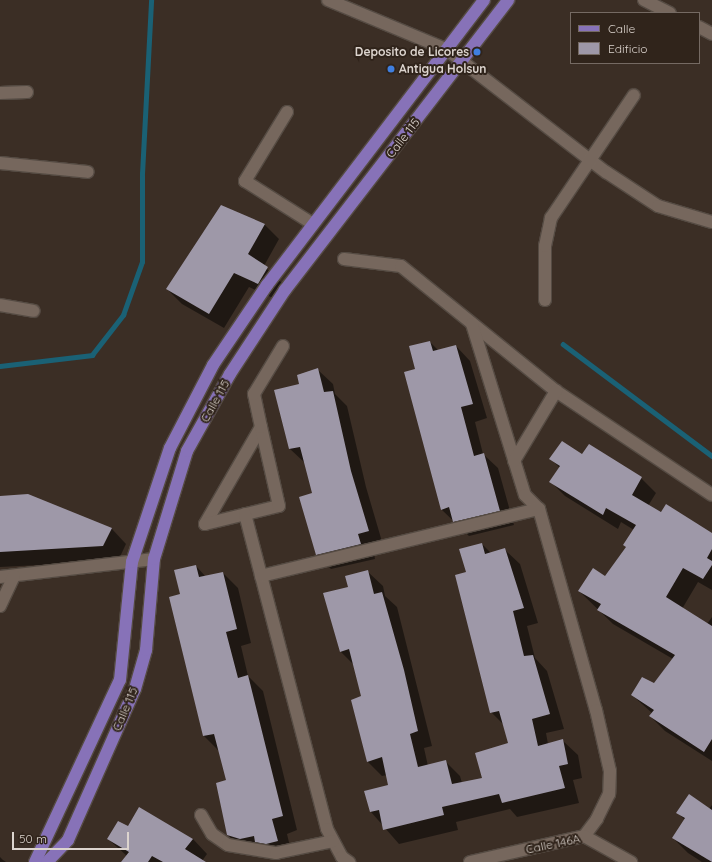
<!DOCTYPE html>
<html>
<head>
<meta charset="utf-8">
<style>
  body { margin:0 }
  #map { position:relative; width:712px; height:862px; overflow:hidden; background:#3b2e25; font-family:Quicksand,sans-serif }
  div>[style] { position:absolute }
  .shadow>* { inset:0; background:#0007 }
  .stream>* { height:4.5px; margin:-2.25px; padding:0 2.25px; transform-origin:2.25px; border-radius:2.25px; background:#1a6175 }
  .building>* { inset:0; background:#9e98a8 }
  .roads { filter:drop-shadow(1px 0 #554b43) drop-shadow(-1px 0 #554b43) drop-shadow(0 1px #554b43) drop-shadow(0 -1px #554b43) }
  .minor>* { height:12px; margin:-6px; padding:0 6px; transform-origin:6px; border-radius:6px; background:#76675d }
  .major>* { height:12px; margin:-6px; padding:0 6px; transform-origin:6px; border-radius:6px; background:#8772b8 }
  .dots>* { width:11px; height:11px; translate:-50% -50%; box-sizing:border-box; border:2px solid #30241b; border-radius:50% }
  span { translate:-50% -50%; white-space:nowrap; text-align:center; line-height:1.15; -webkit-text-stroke:4px #30241b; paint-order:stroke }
  .poi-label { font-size:12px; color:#dcd4ce; font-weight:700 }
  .right { translate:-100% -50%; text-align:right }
  .left { translate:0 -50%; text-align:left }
  .street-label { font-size:12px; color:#dcd4ce }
  .legend { position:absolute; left:570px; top:12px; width:130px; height:52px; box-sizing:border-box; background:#30241b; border:1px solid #756a63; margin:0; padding:5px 7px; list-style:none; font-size:12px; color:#dcd4ce }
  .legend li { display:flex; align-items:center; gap:8px; height:20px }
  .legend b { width:20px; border:1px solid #756a63 }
  .scale { position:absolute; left:12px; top:832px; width:117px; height:18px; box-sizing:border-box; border:2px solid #dcd4ce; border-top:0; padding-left:5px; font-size:12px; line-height:14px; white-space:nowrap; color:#dcd4ce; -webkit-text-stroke:3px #30241b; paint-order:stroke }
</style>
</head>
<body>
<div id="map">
  <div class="shadow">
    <div style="clip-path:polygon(264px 224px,279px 239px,264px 266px,282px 283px,273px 298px,249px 287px,224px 328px,182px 304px,167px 289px)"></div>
    <div style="clip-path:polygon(430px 342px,439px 351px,456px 346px,470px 361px,487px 418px,475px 422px,483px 454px,498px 468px,514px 525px,469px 536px,442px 510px,416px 370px)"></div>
    <div style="clip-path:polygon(318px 370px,333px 384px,335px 394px,347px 406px,366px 487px,383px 545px,373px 548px,375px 559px,331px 569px,317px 555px,313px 494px,305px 463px,290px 449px,300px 384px)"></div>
    <div style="clip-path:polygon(582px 455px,641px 478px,656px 493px,648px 506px,712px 535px,712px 590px,698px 582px,682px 609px,707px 624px,712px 617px,712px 761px,665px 731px,650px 716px,652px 713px,632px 695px,654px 684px,673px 659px,613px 624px,579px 591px,606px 577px,627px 547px,634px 530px,621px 522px,618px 529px,565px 496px,551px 482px,560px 468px,551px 459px)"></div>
    <div style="clip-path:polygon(28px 495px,112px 529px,126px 544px,118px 561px,0 567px,0 497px)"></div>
    <div style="clip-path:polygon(482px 544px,491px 553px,505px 550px,520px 564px,538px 623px,527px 626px,535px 658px,547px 671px,564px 729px,546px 733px,548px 744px,563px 741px,578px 755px,582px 778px,573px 780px,579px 803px,517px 817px,510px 809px,456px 822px,458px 830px,399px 844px,371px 812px,365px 791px,389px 786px,387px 775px,382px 776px,367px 761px,362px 697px,354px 665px,340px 651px,349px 588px,368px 572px,383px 586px,385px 596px,397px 607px,432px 746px,424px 748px,428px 766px,445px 761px,460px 776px,462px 783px,483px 779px,509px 744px,504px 725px,491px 712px,467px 572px)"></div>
    <div style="clip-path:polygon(196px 566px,206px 577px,223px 573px,238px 588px,251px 643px,241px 646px,248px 676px,263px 691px,297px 830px,287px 834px,292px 855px,282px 858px,243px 850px,228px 835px,227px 781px,219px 751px,204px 736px,181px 595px)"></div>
    <div style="clip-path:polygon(712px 805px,712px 862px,702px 862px,688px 853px,673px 838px,685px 820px,678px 813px,709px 809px)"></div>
    <div style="clip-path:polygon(129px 828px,193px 839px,207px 854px,202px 861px,204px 862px,123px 862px,127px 856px,108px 839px)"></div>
    <div style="clip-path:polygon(0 857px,3px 860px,6px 862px,0 862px)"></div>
  </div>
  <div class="stream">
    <div style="left:563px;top:344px;width:186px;rotate:36.9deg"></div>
    <div style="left:0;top:366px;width:93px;rotate:-6.8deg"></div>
    <div style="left:92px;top:355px;width:51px;rotate:-52.2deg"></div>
    <div style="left:123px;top:315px;width:56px;rotate:-70.3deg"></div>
    <div style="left:142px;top:262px;width:88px;rotate:-90deg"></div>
    <div style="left:142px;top:174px;width:174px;rotate:-87deg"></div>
  </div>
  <div class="building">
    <div style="clip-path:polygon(221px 205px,265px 224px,248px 254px,268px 267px,258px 284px,234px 273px,209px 314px,166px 289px)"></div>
    <div style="clip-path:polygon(430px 341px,433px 351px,456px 345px,473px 404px,461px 407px,474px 456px,484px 453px,500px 511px,453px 522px,449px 507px,441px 510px,404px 372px,415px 369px,409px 346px)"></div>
    <div style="clip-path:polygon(318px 368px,324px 392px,333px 391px,351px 471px,369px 531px,358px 534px,361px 544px,316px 555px,299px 497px,312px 493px,300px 447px,289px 449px,274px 390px,299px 384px,297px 375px)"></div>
    <div style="clip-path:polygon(562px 441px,582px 454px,589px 444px,642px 477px,632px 495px,661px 512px,666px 504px,712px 533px,712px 549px,707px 558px,712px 561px,712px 565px,703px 579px,683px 568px,666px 597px,712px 626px,712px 739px,704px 752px,649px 716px,654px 710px,631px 695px,642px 677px,654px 683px,675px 655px,597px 610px,601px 604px,578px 591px,593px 568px,605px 576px,626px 547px,623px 545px,636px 525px,606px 508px,603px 515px,549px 482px,560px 466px,549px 459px)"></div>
    <div style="clip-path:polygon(28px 494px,112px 528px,103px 546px,0 552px,0 496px)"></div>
    <div style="clip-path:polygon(482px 543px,485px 554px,505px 548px,524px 608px,513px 611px,524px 656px,533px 655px,550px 714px,532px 719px,538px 746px,563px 739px,568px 764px,559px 766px,565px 788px,502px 803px,499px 794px,442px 807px,444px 815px,383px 830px,379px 810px,370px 812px,364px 791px,388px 785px,382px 757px,367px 762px,351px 700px,361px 696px,349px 649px,340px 652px,323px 593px,348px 587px,345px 576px,368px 570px,374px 594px,382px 592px,404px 670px,418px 731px,410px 734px,418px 767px,446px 760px,452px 784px,482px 778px,475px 753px,508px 743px,499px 711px,490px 713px,455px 575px,466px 572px,459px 549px)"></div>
    <div style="clip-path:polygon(196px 565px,199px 577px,223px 572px,237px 629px,226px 632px,238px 678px,248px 675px,283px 816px,272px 819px,278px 841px,266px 844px,255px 842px,254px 836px,240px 839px,227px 835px,216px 783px,226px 780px,214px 734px,203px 736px,169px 597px,180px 594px,174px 570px)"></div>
    <div style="clip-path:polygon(689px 794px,712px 810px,712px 862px,672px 838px,685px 818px,676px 813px)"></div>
    <div style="clip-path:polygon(139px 807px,193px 839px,185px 849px,206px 862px,163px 862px,152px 856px,148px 862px,121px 862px,129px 852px,107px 839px,118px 821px,128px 826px)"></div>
  </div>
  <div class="roads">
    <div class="minor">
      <div style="left:328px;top:0;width:128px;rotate:22.6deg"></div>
      <div style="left:446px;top:49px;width:202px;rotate:37.6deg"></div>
      <div style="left:606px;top:172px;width:62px;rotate:33.2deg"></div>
      <div style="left:658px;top:206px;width:56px;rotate:16.5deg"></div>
      <div style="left:644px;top:0;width:29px;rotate:27deg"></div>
      <div style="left:699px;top:27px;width:15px;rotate:28deg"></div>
      <div style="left:0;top:93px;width:27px;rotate:-2deg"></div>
      <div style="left:287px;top:112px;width:81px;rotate:121.3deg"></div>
      <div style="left:245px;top:181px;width:80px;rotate:32.3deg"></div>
      <div style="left:0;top:163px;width:88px;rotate:5.8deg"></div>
      <div style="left:344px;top:259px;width:57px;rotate:7deg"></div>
      <div style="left:401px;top:266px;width:199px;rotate:38.9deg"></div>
      <div style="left:556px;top:391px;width:187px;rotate:33.7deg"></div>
      <div style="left:545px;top:300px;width:54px;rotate:-90deg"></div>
      <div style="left:545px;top:246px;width:29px;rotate:-78deg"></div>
      <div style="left:551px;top:218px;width:148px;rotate:-56deg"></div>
      <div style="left:0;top:305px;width:34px;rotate:10deg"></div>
      <div style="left:472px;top:324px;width:179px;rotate:72.8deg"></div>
      <div style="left:525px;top:495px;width:20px;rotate:45deg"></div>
      <div style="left:539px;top:509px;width:209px;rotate:74.2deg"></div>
      <div style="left:596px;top:710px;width:63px;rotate:77.1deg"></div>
      <div style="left:610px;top:771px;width:23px;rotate:92deg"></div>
      <div style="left:609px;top:794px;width:28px;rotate:116deg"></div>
      <div style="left:597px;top:819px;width:21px;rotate:127deg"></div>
      <div style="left:261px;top:427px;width:112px;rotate:120deg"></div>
      <div style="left:205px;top:524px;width:76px;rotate:-13.7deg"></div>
      <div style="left:279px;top:506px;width:81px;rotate:-102.8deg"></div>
      <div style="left:261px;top:427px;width:34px;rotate:-102deg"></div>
      <div style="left:254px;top:394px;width:56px;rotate:-58.9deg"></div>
      <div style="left:514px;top:461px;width:82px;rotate:-59deg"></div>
      <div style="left:245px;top:514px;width:325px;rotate:75.4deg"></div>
      <div style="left:327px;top:829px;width:32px;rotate:62deg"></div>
      <div style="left:342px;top:857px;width:9px;rotate:36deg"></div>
      <div style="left:261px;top:576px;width:286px;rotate:-13.6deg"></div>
      <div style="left:0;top:577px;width:155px;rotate:-6.7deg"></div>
      <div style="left:0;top:606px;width:33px;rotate:-65deg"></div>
      <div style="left:201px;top:815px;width:22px;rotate:60deg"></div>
      <div style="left:212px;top:834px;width:19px;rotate:35deg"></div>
      <div style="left:228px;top:845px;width:49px;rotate:9.5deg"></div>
      <div style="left:276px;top:853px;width:58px;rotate:-11.9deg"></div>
      <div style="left:470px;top:862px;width:117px;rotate:-12.8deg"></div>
      <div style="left:584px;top:836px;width:54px;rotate:29deg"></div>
    </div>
    <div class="major">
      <div style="left:35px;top:862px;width:201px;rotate:-65deg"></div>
      <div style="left:120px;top:680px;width:119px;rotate:-84.2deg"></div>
      <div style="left:132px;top:562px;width:120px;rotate:-71.6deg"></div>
      <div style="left:170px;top:448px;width:93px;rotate:-62.6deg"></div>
      <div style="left:213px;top:365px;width:97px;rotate:-56deg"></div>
      <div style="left:267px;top:285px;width:358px;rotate:-52.7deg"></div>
      <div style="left:47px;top:862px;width:30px;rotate:-46deg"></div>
      <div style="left:68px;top:840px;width:165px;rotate:-66.1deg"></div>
      <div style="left:135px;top:689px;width:41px;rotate:-74.2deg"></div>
      <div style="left:146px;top:650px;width:91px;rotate:-85deg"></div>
      <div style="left:154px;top:559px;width:113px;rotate:-73deg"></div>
      <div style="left:187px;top:451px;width:88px;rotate:-60.8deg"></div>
      <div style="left:230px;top:374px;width:100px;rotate:-56.8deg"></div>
      <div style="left:285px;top:290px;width:366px;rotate:-52.4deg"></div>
    </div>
  </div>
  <div class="dots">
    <div style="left:477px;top:52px;background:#3f7fe0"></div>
    <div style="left:391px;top:69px;background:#3f7fe0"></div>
  </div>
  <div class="poi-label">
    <span class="right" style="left:469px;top:52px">Deposito de Licores</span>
    <span class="left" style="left:399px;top:69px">Antigua Holsun</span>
  </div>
  <div class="street-label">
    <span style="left:403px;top:138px;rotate:-52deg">Calle 115</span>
    <span style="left:215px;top:401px;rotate:-61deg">Calle 115</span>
    <span style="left:125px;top:709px;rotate:-67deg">Calle 115</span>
    <span style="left:553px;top:844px;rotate:-12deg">Calle 146A</span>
  </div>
  <ul class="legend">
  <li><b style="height:5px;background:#8772b8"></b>Calle</li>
  <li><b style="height:11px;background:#9e98a8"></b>Edificio</li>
  </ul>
  <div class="scale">50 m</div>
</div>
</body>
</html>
